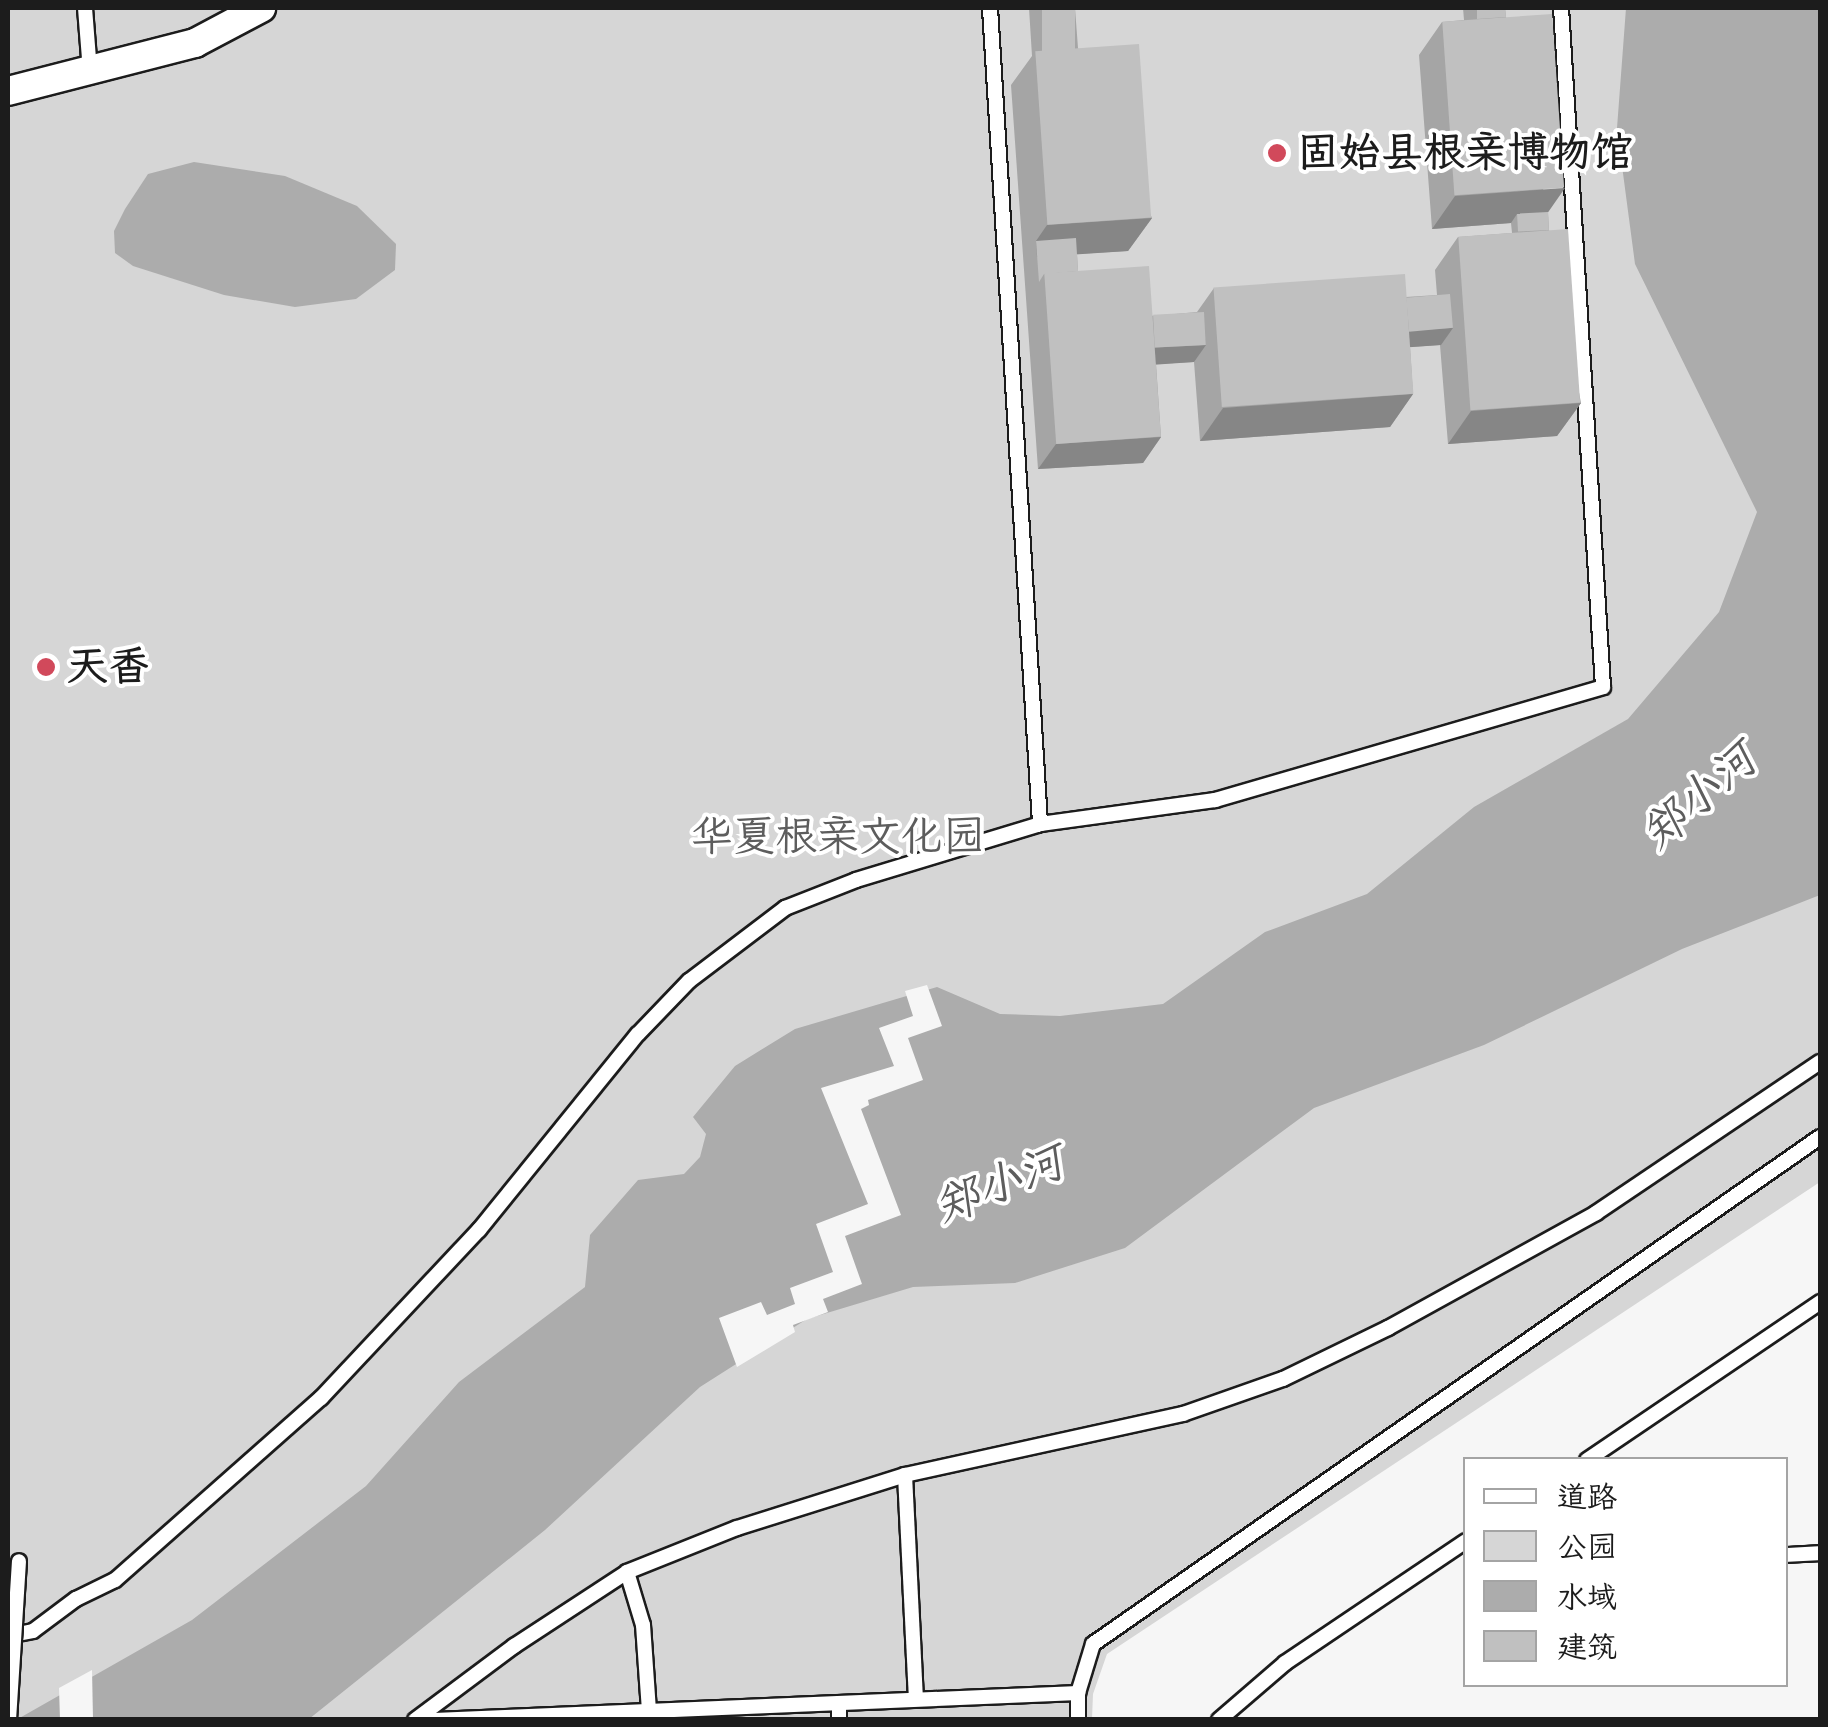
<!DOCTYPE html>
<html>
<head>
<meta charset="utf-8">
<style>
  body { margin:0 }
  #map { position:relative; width:1828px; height:1727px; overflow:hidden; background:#f6f6f6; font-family:Caveat,"LXGW WenKai TC",sans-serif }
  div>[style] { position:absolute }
  .green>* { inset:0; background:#d6d6d6 }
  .water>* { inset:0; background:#acacac }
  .pier>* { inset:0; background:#f6f6f6 }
  .roads { filter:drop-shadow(2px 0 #1c1c1c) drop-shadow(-2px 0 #1c1c1c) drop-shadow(0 2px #1c1c1c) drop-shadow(0 -2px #1c1c1c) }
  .service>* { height:14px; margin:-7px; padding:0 7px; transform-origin:7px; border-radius:7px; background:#fff }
  .minor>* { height:28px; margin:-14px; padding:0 14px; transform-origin:14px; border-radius:14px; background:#fff }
  .bridges { filter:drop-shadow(2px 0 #1c1c1c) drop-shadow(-2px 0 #1c1c1c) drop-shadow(0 2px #1c1c1c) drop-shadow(0 -2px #1c1c1c) }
  .service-bridge>* { height:14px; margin:-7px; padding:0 7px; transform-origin:7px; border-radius:7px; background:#fff }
  .wall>* { inset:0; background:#a5a5a5 }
  .shaded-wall>* { inset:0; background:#868686 }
  .building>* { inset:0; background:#c0c0c0; transform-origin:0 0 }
  .dots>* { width:28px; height:28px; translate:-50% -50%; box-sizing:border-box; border:5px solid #fff; border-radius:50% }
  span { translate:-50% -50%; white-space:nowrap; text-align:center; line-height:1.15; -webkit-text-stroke:8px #fff; paint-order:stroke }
  .poi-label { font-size:42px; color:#1c1c1c; font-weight:700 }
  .left { translate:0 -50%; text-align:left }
  .park-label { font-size:42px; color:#5d5d5d }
  .water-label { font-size:45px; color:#5d5d5d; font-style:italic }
  .frame { position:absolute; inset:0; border:10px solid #1c1c1c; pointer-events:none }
  .legend { position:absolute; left:1463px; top:1457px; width:325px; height:230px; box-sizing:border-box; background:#fff; border:2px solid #a4a4a4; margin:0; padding:12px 18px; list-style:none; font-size:30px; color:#1c1c1c }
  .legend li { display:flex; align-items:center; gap:20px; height:50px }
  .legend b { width:50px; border:2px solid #a4a4a4 }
</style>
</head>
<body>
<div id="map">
  <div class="green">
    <div style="clip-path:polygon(8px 8px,1820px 8px,1820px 1182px,1107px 1654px,1093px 1694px,1092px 1719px,8px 1720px)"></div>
  </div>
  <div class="water">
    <div style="clip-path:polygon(1626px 8px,1820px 8px,1820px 895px,1682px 949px,1484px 1045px,1314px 1108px,1125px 1248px,1015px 1283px,913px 1287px,807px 1319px,700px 1387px,545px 1530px,309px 1719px,16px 1720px,192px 1620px,366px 1486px,459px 1382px,585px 1287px,590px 1235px,638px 1180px,684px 1174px,700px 1157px,706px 1134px,693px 1117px,735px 1066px,795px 1029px,937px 987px,1000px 1014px,1060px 1016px,1163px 1004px,1265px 932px,1367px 894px,1474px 807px,1628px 719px,1719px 612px,1757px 512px,1635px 264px,1617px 128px)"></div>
    <div style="clip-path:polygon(194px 162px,285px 176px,357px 206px,396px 244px,395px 270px,356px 299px,295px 307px,224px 295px,133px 266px,115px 253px,114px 231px,125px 209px,148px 174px)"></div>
  </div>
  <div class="pier">
    <div style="clip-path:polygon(927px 985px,942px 1026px,908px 1038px,923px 1080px,868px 1100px,869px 1105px,861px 1109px,901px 1215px,845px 1236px,862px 1284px,823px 1299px,828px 1312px,793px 1325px,795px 1332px,737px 1367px,719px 1318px,761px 1302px,767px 1315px,795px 1304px,790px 1288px,833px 1272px,816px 1224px,868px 1204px,821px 1088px,894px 1066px,879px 1028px,913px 1016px,905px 991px)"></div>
    <div style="clip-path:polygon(92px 1670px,93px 1719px,60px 1719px,59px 1688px)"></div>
  </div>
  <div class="roads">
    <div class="service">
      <div style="left:85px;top:8px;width:64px;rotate:85.5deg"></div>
      <div style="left:990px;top:8px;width:818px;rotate:86.49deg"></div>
      <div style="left:1587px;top:1460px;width:282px;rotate:-34.1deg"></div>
      <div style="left:905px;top:1475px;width:224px;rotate:87.2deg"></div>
      <div style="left:1786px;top:1555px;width:34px;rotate:-3deg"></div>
      <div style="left:627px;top:1572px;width:55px;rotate:73.2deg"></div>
      <div style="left:643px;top:1625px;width:85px;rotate:86deg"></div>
      <div style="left:8px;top:1636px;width:25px;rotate:-11deg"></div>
      <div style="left:33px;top:1631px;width:54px;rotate:-36.7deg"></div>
      <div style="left:76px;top:1599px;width:43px;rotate:-26deg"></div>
      <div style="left:115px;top:1580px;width:275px;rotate:-41.5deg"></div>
      <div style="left:321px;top:1398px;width:231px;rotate:-46.8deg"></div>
      <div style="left:479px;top:1230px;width:252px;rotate:-51deg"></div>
      <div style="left:638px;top:1034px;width:74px;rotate:-46.1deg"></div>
      <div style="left:689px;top:981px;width:121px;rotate:-37.2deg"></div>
      <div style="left:785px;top:908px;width:76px;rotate:-21.5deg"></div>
      <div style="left:856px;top:880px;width:192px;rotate:-16.9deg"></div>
      <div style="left:1040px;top:824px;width:177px;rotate:-7.8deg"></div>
      <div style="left:1215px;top:800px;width:404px;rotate:-16.2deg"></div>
      <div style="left:1603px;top:687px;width:680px;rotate:-93.54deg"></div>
      <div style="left:839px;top:1703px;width:17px;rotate:90deg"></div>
      <div style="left:415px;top:1720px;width:124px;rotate:-36.8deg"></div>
      <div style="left:514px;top:1646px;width:135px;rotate:-33.2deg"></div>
      <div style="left:627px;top:1572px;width:118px;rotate:-21.8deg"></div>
      <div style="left:737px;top:1528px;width:176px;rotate:-17.5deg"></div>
      <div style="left:905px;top:1475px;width:285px;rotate:-12.4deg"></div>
      <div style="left:1183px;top:1414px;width:106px;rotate:-19.3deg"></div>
      <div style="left:1283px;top:1379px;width:117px;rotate:-25.9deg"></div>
      <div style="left:1388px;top:1328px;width:238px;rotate:-28.9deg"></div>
      <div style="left:1596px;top:1213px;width:270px;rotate:-34deg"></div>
      <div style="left:434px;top:1720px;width:645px;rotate:-2.4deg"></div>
      <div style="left:1078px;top:1720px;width:27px;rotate:-90deg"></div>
      <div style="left:1078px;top:1693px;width:51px;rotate:-73deg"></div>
      <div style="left:1093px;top:1644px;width:886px;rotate:-34.89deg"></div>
      <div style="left:1219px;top:1720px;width:87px;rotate:-40.8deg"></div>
      <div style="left:1285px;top:1663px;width:218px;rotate:-34deg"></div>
    </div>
    <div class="minor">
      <div style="left:8px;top:91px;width:193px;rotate:-14.4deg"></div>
      <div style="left:195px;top:43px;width:75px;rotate:-27.9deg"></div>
    </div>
  </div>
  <div class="bridges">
    <div class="service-bridge">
      <div style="left:9px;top:1720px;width:159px;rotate:-86.4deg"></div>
    </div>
  </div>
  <div class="wall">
    <div style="clip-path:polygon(1029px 8px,1075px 8px,1078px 48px,1152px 218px,1128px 251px,1077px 254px,1078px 271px,1153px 316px,1197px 312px,1214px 288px,1406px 297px,1437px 295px,1435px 270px,1458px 237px,1512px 233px,1511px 223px,1432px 229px,1419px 55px,1442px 22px,1464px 20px,1463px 8px,1505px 8px,1506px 17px,1548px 212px,1549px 230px,1581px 403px,1557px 436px,1448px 444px,1440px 345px,1410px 347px,1413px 394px,1390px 427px,1200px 441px,1194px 362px,1156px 364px,1161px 437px,1143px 463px,1038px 469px,1011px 85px,1032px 56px)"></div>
  </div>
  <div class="shaded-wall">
    <div style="clip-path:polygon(1565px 188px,1542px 221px,1517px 214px,1511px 223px,1432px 229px,1455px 196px)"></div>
    <div style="clip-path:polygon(1152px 218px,1128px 251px,1037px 257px,1036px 241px,1047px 225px)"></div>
    <div style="clip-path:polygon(1453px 328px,1441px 345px,1384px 349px,1396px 331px)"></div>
    <div style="clip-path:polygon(1206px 345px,1194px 362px,1136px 366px,1148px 348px)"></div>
    <div style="clip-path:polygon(1413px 394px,1390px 427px,1200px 441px,1223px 408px)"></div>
    <div style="clip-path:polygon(1581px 403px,1557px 436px,1448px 444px,1471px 411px)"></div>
    <div style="clip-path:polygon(1161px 437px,1143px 463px,1038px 469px,1056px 444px)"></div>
  </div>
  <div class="building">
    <div style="left:1042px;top:8px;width:33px;height:43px"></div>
    <div style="clip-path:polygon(1477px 8px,1505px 8px,1506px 17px,1477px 19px)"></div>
    <div style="left:1552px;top:14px;width:174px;height:110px;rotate:86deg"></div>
    <div style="left:1139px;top:44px;width:174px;height:104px;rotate:86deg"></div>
    <div style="left:1548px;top:212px;width:18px;height:31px;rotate:87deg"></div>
    <div style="left:1568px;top:229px;width:174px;height:110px;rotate:86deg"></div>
    <div style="clip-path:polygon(1076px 238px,1078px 271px,1044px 274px,1039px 282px,1036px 241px)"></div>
    <div style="left:1149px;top:266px;width:171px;height:105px;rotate:86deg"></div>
    <div style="left:1405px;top:274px;width:120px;height:192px;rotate:86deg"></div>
    <div style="left:1450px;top:294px;width:34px;height:44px;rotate:85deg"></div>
    <div style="left:1204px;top:312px;width:33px;height:51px;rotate:87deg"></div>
  </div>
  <div class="dots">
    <div style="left:1277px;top:153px;background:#d1495b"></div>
    <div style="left:46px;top:667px;background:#d1495b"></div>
  </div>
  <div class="poi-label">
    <span class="left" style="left:1297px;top:153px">固始县根亲博物馆</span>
    <span class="left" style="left:66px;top:667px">天香</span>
  </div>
  <div class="park-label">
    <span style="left:838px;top:837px">华夏根亲文化园</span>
  </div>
  <div class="water-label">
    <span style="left:1699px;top:797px;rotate:-41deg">郑小河</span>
    <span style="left:999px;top:1185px;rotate:-22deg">郑小河</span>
  </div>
  <div class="frame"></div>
  <ul class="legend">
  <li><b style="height:12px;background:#fff"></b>道路</li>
  <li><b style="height:28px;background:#d6d6d6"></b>公园</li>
  <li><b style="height:28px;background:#acacac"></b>水域</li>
  <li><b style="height:28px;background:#c0c0c0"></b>建筑</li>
  </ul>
</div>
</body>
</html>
